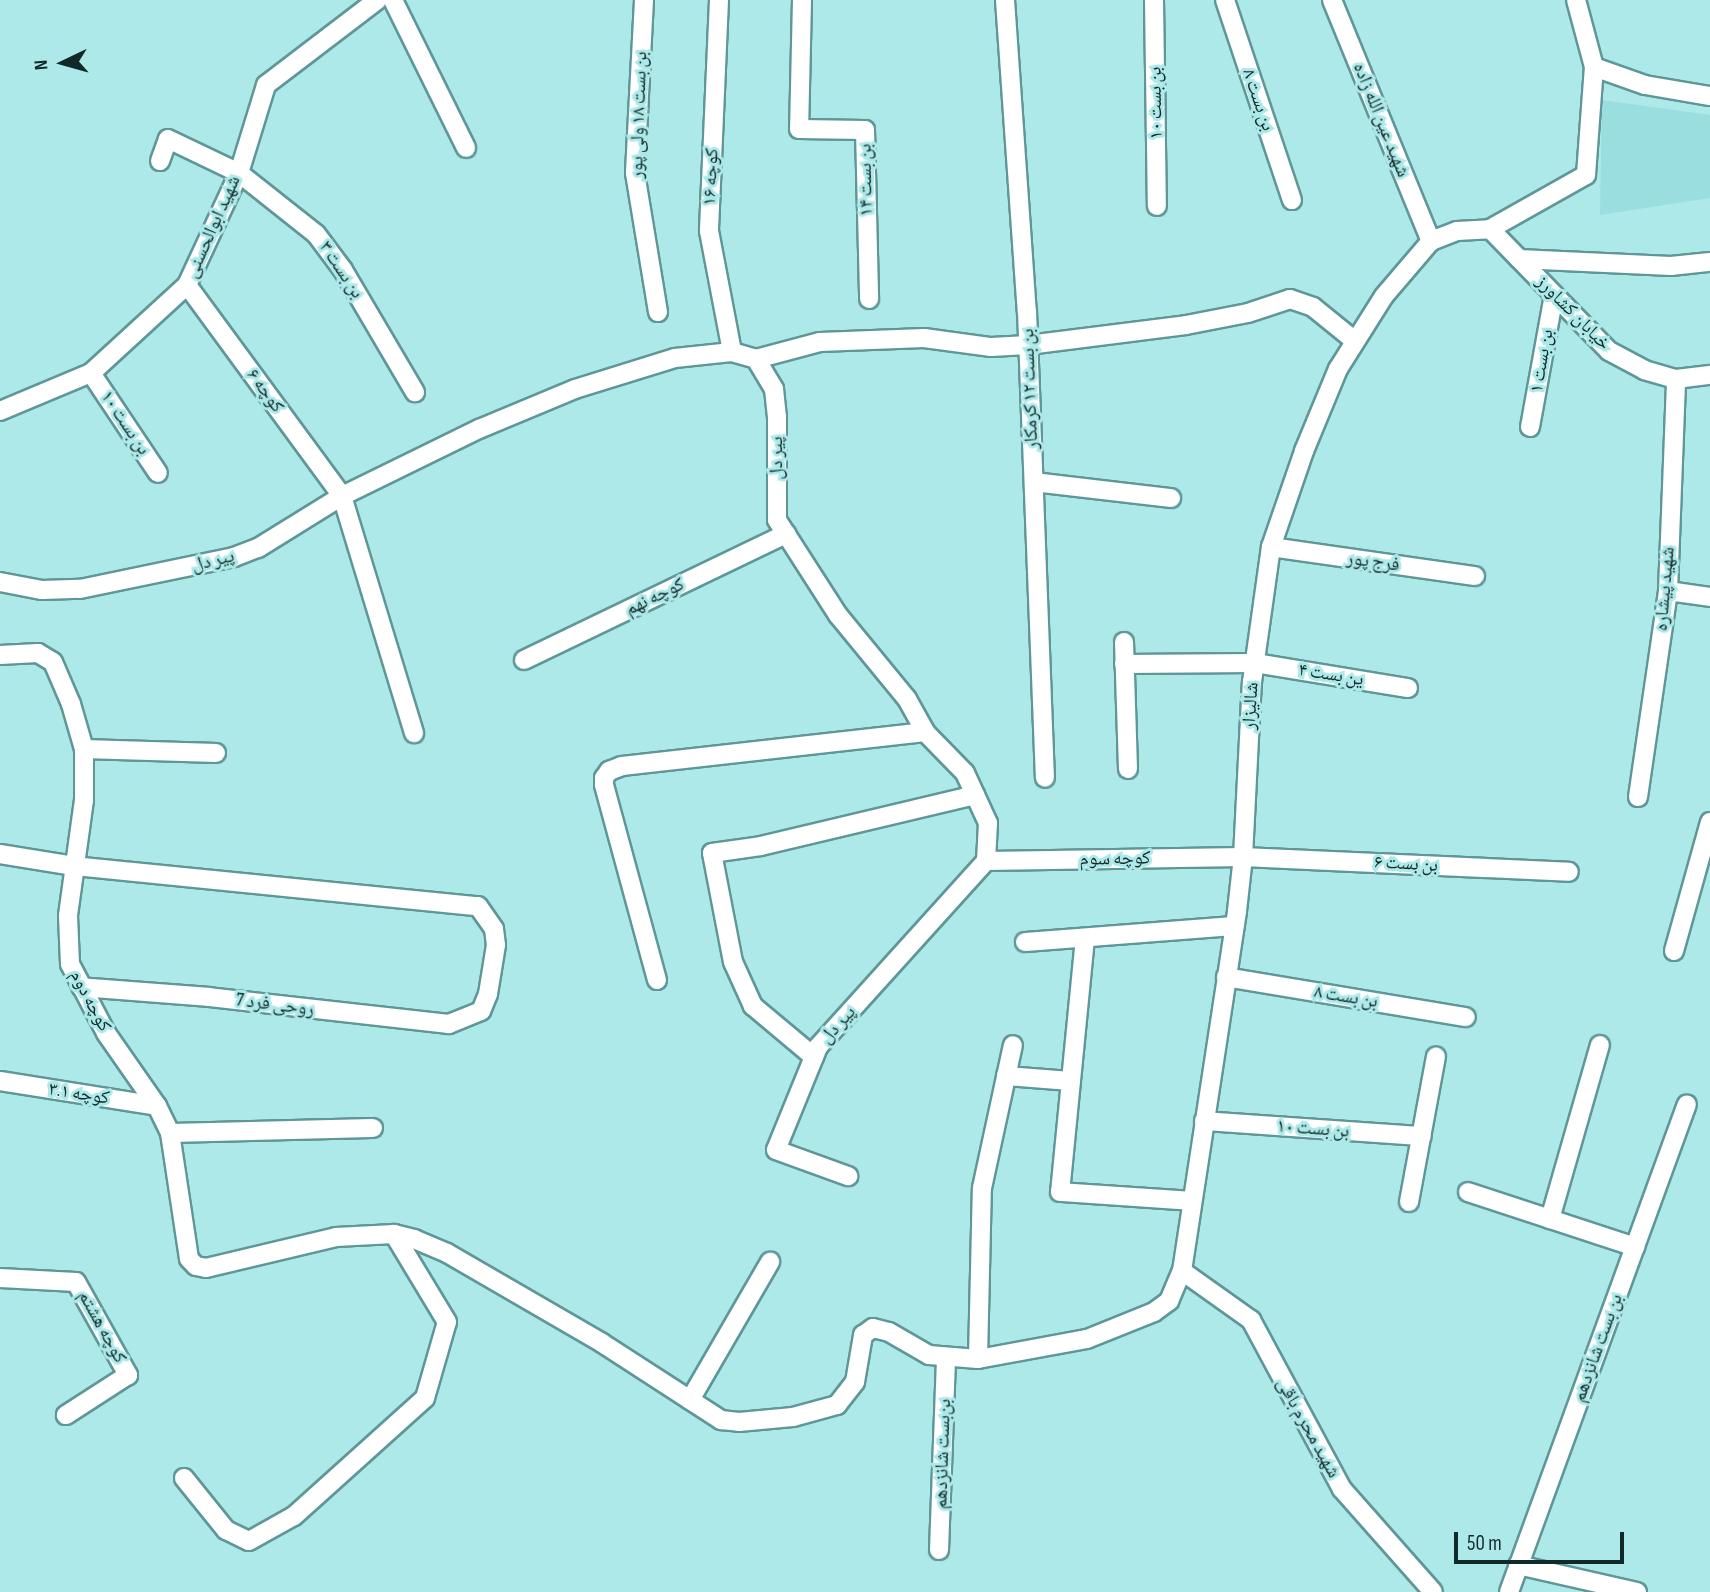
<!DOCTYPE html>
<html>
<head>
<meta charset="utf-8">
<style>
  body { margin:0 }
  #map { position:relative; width:1710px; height:1592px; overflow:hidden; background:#aee9e9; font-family:"Sofia Sans Condensed","Noto Naskh Arabic",sans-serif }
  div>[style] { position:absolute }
  .built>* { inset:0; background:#9adedf }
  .roads { filter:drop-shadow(2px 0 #5f9798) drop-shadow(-2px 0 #5f9798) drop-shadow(0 2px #5f9798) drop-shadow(0 -2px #5f9798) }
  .minor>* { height:18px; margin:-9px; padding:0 9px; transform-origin:9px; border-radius:9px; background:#fff }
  span { translate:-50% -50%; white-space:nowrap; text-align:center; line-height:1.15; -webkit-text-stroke:6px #aee9e9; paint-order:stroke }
  .street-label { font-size:19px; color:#112929 }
  .north { position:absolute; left:28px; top:28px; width:70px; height:70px; -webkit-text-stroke:5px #aee9e9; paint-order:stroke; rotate:265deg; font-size:19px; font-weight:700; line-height:28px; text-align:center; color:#112929 }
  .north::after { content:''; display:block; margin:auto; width:24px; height:32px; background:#112929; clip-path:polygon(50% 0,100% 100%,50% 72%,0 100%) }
  .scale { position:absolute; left:1454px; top:1532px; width:170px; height:32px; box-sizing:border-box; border:4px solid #112929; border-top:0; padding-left:9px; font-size:21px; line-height:24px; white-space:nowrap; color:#112929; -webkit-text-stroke:5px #aee9e9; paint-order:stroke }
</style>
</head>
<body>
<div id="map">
  <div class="built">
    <div style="clip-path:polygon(1602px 100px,1710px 115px,1710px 198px,1600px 215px)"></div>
  </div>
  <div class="roads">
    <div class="minor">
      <div style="left:393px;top:0;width:165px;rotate:63.7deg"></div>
      <div style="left:644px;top:0;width:173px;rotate:93deg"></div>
      <div style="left:635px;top:173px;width:141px;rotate:80.6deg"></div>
      <div style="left:719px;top:0;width:231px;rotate:92.5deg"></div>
      <div style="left:709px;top:231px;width:123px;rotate:79.2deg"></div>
      <div style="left:802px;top:0;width:129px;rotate:91.3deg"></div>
      <div style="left:799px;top:129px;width:66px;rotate:0.9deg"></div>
      <div style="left:865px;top:130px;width:169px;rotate:88.6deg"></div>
      <div style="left:1005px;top:0;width:312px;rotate:86deg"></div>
      <div style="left:1027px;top:311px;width:467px;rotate:87.8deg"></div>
      <div style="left:1154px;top:0;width:206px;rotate:89.2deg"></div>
      <div style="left:1225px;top:0;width:211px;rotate:71.5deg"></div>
      <div style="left:1332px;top:0;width:261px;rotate:67.7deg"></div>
      <div style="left:1594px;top:67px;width:54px;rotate:19.4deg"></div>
      <div style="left:1645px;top:85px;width:66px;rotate:9.6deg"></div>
      <div style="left:160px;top:161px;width:23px;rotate:-70deg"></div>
      <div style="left:168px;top:139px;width:79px;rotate:25.6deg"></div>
      <div style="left:239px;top:173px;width:98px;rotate:38.4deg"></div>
      <div style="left:316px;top:234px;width:45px;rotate:53.1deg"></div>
      <div style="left:343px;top:270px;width:142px;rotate:59.5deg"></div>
      <div style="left:1490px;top:229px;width:170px;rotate:45.7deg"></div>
      <div style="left:1609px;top:351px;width:40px;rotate:28deg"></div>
      <div style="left:1644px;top:370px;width:33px;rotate:16deg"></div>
      <div style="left:1676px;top:379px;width:34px;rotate:-7deg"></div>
      <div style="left:1519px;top:259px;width:152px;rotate:2.6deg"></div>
      <div style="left:1671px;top:266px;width:39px;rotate:-6deg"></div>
      <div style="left:187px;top:285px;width:262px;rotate:53.7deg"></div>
      <div style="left:342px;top:496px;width:248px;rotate:73.1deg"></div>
      <div style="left:756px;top:359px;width:66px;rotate:-14.9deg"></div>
      <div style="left:820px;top:342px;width:104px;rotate:-2.2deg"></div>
      <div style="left:924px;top:338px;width:68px;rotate:7.7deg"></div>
      <div style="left:991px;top:347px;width:37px;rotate:-3deg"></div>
      <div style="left:1028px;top:345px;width:159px;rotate:-7.2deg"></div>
      <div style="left:1186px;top:325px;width:63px;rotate:-11deg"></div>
      <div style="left:1248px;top:313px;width:44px;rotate:-18.4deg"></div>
      <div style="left:1290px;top:299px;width:24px;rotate:19deg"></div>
      <div style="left:1313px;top:307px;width:54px;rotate:39deg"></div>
      <div style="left:91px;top:373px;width:120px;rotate:56.2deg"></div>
      <div style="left:0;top:411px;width:99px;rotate:-22.7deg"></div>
      <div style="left:91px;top:373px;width:130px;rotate:-42.5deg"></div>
      <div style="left:187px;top:285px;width:123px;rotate:-65.1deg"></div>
      <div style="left:239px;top:173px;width:92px;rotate:-72.9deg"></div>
      <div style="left:266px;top:85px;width:140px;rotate:-37.4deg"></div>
      <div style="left:1530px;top:427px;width:134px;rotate:-79.7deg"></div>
      <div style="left:1034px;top:482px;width:138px;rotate:6.7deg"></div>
      <div style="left:1271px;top:547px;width:206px;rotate:8.1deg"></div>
      <div style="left:0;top:582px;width:43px;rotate:10.8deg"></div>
      <div style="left:42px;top:590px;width:38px;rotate:-2deg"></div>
      <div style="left:80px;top:589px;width:157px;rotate:-11.7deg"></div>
      <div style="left:234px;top:557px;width:26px;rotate:-21deg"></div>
      <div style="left:258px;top:548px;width:99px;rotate:-31.8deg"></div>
      <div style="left:342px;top:496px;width:153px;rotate:-26.1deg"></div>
      <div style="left:479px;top:429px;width:104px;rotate:-22.6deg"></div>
      <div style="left:575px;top:389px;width:105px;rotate:-17.2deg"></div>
      <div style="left:675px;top:358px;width:57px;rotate:-6deg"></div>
      <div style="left:732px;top:352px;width:25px;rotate:16deg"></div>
      <div style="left:756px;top:359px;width:35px;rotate:59deg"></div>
      <div style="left:774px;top:389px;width:28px;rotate:84deg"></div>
      <div style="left:777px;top:417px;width:103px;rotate:90deg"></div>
      <div style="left:777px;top:520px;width:113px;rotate:57.3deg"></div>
      <div style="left:838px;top:615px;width:109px;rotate:50.6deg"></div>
      <div style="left:907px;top:699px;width:38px;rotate:61deg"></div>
      <div style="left:925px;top:732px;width:57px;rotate:45.7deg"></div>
      <div style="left:965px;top:773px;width:55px;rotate:65.3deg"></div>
      <div style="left:988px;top:823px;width:38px;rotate:93deg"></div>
      <div style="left:986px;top:861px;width:251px;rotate:132.1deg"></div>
      <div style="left:818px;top:1047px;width:111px;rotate:112.2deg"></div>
      <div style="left:776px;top:1150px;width:77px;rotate:19.9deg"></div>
      <div style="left:1668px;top:591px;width:42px;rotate:8.1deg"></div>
      <div style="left:1124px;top:642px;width:127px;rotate:88.2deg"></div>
      <div style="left:0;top:655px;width:38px;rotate:-3deg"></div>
      <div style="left:38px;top:653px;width:17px;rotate:31deg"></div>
      <div style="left:53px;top:662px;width:46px;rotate:66.8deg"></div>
      <div style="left:71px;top:704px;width:47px;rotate:73.9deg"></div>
      <div style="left:84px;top:749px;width:51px;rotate:90deg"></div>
      <div style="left:84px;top:800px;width:117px;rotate:97.9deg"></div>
      <div style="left:68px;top:916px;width:48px;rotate:87.6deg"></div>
      <div style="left:70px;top:964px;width:78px;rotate:62.4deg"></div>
      <div style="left:106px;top:1033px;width:89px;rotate:55.1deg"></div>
      <div style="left:157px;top:1106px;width:30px;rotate:64deg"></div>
      <div style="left:170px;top:1133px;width:127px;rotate:81.4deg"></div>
      <div style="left:189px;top:1259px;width:10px;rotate:45deg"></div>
      <div style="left:196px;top:1266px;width:10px;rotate:11deg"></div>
      <div style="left:206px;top:1268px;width:134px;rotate:-13.4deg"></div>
      <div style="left:336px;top:1237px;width:58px;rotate:-3deg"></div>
      <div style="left:394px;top:1234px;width:21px;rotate:14deg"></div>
      <div style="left:414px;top:1239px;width:36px;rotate:23deg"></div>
      <div style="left:447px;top:1253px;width:179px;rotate:30.1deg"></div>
      <div style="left:602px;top:1343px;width:142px;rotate:32.9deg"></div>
      <div style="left:721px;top:1420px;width:18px;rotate:6deg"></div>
      <div style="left:739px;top:1422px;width:54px;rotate:-5.3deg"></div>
      <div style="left:793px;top:1417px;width:46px;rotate:-15.3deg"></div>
      <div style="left:837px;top:1405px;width:29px;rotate:-52deg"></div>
      <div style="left:855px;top:1382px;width:48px;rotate:-80.3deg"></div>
      <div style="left:863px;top:1335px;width:12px;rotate:-35deg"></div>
      <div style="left:873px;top:1328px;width:16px;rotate:14deg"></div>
      <div style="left:889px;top:1332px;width:46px;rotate:29.9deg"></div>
      <div style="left:929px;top:1355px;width:49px;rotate:4.7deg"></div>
      <div style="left:978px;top:1359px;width:111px;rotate:-10.4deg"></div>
      <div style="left:1087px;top:1339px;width:72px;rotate:-21.9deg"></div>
      <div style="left:1154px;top:1312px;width:19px;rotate:-36deg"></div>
      <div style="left:1169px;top:1301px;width:33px;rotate:-67deg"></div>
      <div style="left:1182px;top:1271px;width:364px;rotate:-81.3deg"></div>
      <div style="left:1237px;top:911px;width:54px;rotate:-83.7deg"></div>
      <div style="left:1243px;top:857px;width:175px;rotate:-87.1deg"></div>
      <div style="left:1252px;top:682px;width:136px;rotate:-82deg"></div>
      <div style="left:1271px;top:547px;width:102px;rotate:-71deg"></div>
      <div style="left:1304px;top:451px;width:89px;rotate:-67.5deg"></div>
      <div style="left:1338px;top:369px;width:86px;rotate:-57.8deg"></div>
      <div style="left:1384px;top:296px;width:72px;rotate:-49.5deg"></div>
      <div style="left:1431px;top:241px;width:28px;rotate:-21deg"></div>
      <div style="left:1457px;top:231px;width:33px;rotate:-3deg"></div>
      <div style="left:1490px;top:229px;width:110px;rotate:-29.4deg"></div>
      <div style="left:1586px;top:175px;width:108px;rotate:-85.8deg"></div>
      <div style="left:1594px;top:67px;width:69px;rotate:-105deg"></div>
      <div style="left:524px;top:660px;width:291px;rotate:-25.7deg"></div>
      <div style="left:1124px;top:664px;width:131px;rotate:-0.4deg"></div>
      <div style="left:1255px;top:663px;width:155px;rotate:9.3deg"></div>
      <div style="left:84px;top:749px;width:132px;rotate:1.7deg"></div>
      <div style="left:1638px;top:797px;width:208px;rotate:-81.7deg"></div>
      <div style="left:1668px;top:591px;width:212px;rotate:-87.8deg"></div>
      <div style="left:0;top:854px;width:75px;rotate:9.2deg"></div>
      <div style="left:74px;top:866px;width:406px;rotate:5.7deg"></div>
      <div style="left:478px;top:906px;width:28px;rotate:55deg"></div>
      <div style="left:494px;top:929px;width:16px;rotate:83deg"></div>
      <div style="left:496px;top:945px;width:50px;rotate:99.3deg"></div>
      <div style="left:488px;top:994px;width:18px;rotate:112deg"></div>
      <div style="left:481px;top:1011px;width:35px;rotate:158deg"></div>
      <div style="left:449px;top:1024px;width:241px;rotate:-173.6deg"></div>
      <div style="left:210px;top:997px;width:129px;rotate:-175.6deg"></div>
      <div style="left:986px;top:861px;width:257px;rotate:-0.9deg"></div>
      <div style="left:1243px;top:857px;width:326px;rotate:2.6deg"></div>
      <div style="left:1085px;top:938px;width:255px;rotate:95.6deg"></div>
      <div style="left:1060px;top:1192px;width:132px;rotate:3.9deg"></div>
      <div style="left:1025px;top:942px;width:210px;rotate:-4.4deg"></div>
      <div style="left:1674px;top:951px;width:134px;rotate:-74.4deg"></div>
      <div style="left:1226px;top:977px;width:243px;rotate:9.5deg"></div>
      <div style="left:657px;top:980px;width:202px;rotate:-105.2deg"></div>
      <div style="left:604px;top:785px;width:7px;rotate:-90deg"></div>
      <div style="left:604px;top:778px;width:9px;rotate:-54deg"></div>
      <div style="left:609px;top:771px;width:14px;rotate:-21deg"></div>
      <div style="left:622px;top:766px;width:305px;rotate:-6.4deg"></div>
      <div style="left:814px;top:1057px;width:80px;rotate:-140.1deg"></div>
      <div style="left:753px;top:1006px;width:48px;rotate:-114.4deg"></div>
      <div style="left:733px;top:962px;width:111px;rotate:-100.9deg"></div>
      <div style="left:712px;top:853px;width:49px;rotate:-8.1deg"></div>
      <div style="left:761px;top:846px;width:220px;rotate:-13.4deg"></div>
      <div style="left:1006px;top:1076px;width:65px;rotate:4.4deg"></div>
      <div style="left:0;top:1081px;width:159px;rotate:9deg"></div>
      <div style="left:1204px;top:1121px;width:218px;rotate:4deg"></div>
      <div style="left:170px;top:1133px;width:203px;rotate:-1.4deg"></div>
      <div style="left:1468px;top:1192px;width:176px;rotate:18.2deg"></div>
      <div style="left:1409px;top:1202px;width:148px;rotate:-79.5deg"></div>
      <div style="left:1550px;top:1219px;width:181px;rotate:-74deg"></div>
      <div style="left:1182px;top:1271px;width:85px;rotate:35.4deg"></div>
      <div style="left:1251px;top:1320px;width:192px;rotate:61.7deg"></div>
      <div style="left:1342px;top:1489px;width:137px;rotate:48.5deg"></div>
      <div style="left:0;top:1278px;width:76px;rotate:3deg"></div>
      <div style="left:76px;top:1282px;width:107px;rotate:60.8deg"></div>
      <div style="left:128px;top:1375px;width:74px;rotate:147.2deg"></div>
      <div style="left:978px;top:1359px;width:171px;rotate:-88.7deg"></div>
      <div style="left:982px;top:1188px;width:146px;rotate:-77.8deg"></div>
      <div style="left:690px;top:1400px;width:160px;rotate:-59.9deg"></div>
      <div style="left:184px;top:1478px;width:67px;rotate:51.1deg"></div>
      <div style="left:226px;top:1530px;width:25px;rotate:26deg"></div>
      <div style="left:249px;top:1541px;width:51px;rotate:-29.1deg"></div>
      <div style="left:294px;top:1516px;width:176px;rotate:-42deg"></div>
      <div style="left:425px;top:1398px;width:79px;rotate:-73.9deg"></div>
      <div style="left:447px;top:1322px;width:103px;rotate:-121.1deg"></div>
      <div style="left:939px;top:1550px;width:192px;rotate:-87.9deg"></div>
      <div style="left:1518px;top:1565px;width:122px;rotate:12.8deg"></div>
      <div style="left:1509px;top:1592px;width:519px;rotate:-69.96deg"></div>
    </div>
  </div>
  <div class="street-label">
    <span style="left:1258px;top:100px;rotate:71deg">بن بست ۸</span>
    <span style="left:1156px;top:103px;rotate:-91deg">بن بست ۱۰</span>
    <span style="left:639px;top:115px;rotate:-88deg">بن بست ۱۸ ولی پور</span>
    <span style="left:1381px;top:120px;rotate:68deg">شهید عین الله زاده</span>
    <span style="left:711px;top:177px;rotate:-87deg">کوچه ۱۶</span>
    <span style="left:866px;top:180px;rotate:-91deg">بن بست ۱۴</span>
    <span style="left:213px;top:227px;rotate:-66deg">شهید ابوالحسنی</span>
    <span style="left:341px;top:270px;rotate:56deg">بن بست ۳</span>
    <span style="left:1573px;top:313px;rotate:45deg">خیابان کشاورز</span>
    <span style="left:1542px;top:361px;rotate:-80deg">بن بست ۱</span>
    <span style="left:1030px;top:389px;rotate:-92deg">بن بست ۱۲ کرمکار</span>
    <span style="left:265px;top:391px;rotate:54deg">کوچه ۶</span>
    <span style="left:125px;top:423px;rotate:56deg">بن بست ۱۰</span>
    <span style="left:777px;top:458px;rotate:-90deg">پیر دل</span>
    <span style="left:213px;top:561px;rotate:-14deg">پیر دل</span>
    <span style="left:1373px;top:562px;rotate:8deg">فرج پور</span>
    <span style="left:1665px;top:589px;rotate:-85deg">شهید پیشاره</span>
    <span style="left:655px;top:597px;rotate:-26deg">کوچه نهم</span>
    <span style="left:1331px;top:675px;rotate:9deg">ین بست ۴</span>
    <span style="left:1251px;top:706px;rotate:-86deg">شالیزار</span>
    <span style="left:1115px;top:859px;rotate:-1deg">کوچه سوم</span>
    <span style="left:1406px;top:864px;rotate:3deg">بن بست ۶</span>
    <span style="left:1346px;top:997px;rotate:9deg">بن بست ۸</span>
    <span style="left:90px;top:1001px;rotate:62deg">کوچه دوم</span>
    <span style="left:275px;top:1005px;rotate:7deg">روحی فرد 7</span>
    <span style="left:838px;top:1025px;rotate:-48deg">پیر دل</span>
    <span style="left:79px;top:1094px;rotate:9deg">کوچه ۳.۱</span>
    <span style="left:1313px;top:1129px;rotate:4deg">بن بست ۱۰</span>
    <span style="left:102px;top:1327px;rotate:61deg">کوچه هشتم</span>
    <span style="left:1598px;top:1348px;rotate:-70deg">بن بست شانزدهم</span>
    <span style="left:1308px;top:1428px;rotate:61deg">شهید محرم باقی</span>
    <span style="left:943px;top:1454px;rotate:-88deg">بن‌بست شانزدهم</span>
  </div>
  <div class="north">N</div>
  <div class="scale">50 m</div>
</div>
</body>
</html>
